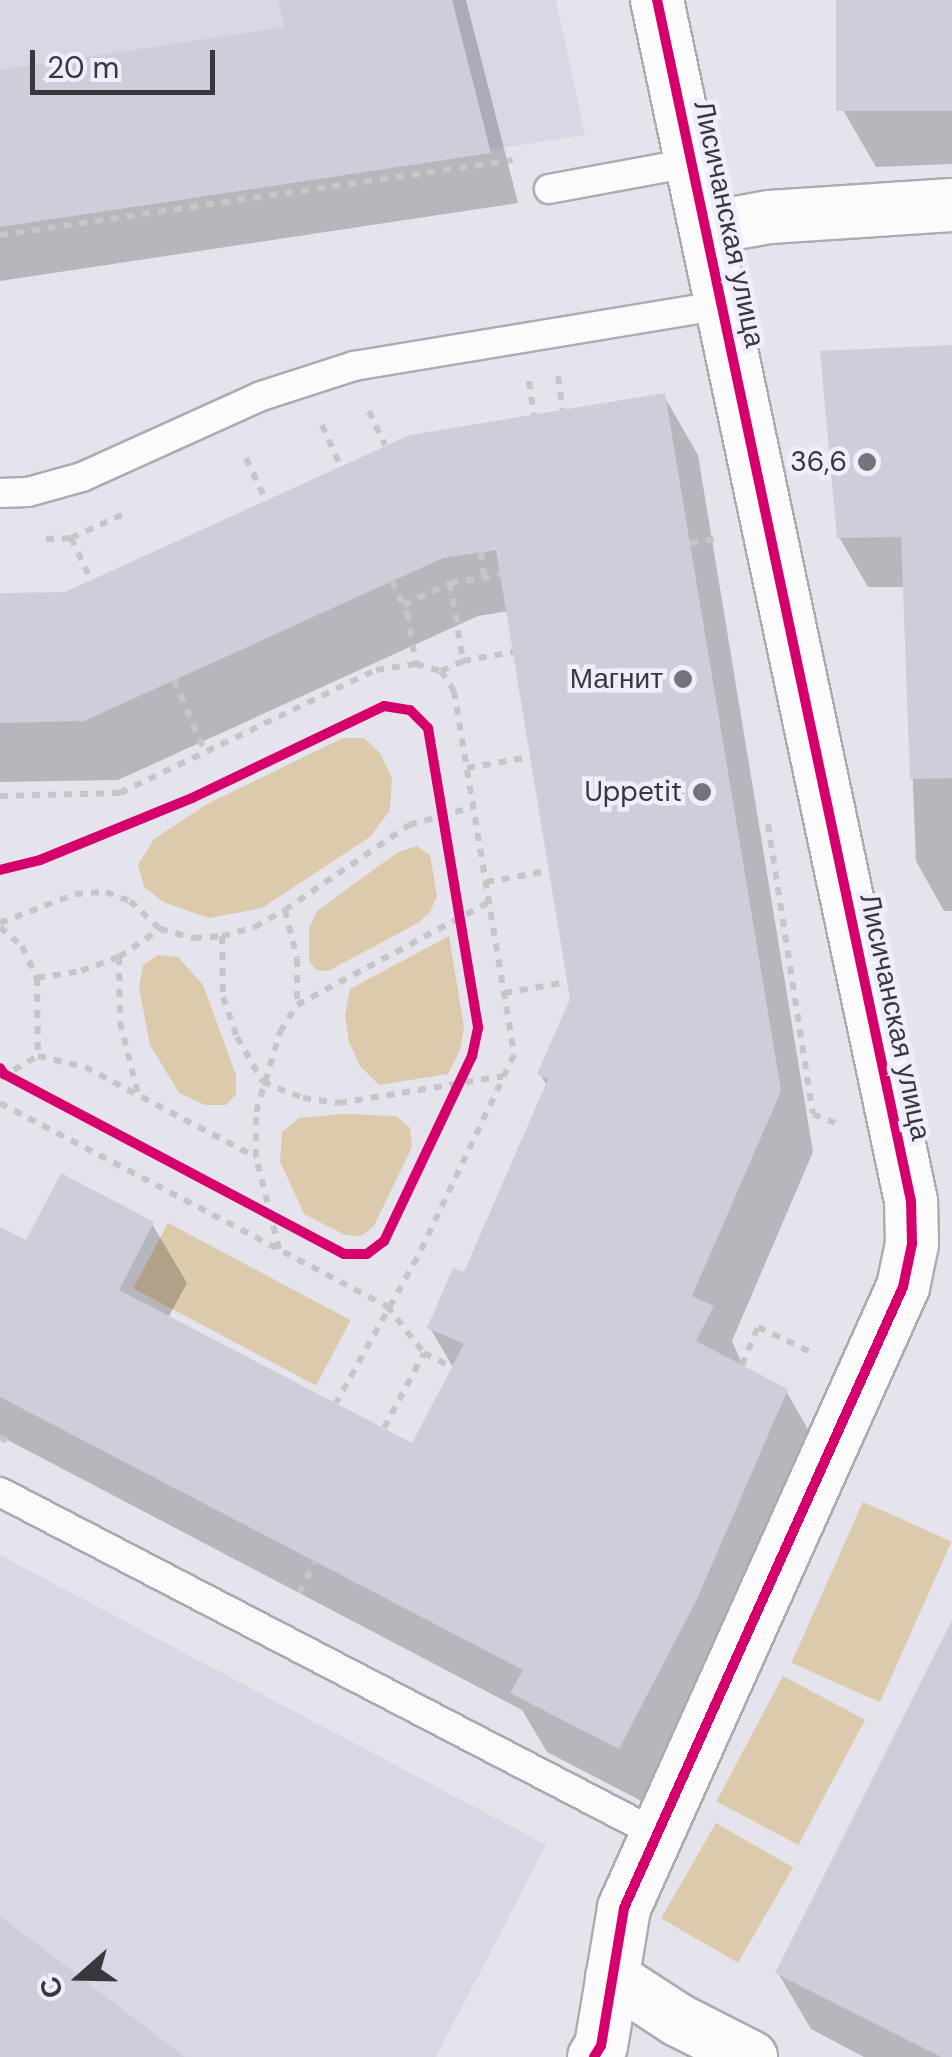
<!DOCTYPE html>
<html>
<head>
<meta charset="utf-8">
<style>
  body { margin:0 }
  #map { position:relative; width:952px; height:2057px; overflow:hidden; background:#e5e4ec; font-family:"DM Sans",sans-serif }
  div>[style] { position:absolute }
  .built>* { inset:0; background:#d9d6e6 }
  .green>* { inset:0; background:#dbcbac; transform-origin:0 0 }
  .shadow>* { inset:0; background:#0003 }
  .building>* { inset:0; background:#d0cddb; transform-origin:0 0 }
  .path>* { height:6px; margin-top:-3px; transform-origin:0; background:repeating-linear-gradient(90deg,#c6c6c9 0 8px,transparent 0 16px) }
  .roads { filter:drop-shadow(2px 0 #acabb1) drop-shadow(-2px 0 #acabb1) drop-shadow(0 2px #acabb1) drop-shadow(0 -2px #acabb1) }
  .lane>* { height:28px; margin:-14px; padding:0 14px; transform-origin:14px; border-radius:14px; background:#fbfbfc }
  .street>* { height:52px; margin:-26px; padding:0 26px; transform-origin:26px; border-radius:26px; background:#fbfbfc }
  .cycleway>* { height:10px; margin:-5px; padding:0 5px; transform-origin:5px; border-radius:5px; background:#d6006c }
  .dots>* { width:28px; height:28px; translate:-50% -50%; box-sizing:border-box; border:5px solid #f0eefc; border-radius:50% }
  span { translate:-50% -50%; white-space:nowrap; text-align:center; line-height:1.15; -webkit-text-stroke:9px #f0eefc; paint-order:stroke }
  .street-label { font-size:28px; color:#38373c }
  .poi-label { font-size:28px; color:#38373c }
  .right { translate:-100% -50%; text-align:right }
  .north { position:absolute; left:30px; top:1927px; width:100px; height:100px; -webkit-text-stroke:8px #f0eefc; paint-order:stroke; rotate:250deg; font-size:28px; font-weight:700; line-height:40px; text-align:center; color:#38373c }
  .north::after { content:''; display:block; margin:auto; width:35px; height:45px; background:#38373c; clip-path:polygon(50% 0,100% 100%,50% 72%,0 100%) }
  .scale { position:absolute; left:30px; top:50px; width:185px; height:45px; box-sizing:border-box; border:5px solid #38373c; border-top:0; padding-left:12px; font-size:30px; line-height:35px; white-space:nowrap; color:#38373c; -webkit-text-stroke:8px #f0eefc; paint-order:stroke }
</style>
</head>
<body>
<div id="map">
  <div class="built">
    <div style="clip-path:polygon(0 0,556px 0,585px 135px,0 227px)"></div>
    <div style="clip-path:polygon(0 1555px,546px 1845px,436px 2057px,0 2057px)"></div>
  </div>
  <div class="green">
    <div style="clip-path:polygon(343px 738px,364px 738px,380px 753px,392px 778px,390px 810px,370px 837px,262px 908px,209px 918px,163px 902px,144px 887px,138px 865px,154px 839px,207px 804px)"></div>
    <div style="clip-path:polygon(417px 846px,430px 855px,437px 896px,430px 912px,418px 923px,328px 971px,316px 970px,309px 961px,309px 928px,317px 911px,398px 852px)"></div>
    <div style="clip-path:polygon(449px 936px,464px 1027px,460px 1050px,448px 1074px,379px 1085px,360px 1066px,349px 1042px,345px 1015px,350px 989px)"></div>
    <div style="clip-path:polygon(158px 955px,178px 957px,203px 985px,236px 1075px,236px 1094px,226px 1105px,205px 1105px,179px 1093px,150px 1045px,139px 988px,143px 965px)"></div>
    <div style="clip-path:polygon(342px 1114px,396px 1116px,410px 1128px,412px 1147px,374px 1226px,361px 1236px,345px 1235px,304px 1214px,280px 1161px,282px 1132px,299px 1118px)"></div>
    <div style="left:168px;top:1223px;width:207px;height:74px;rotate:28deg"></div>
    <div style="left:863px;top:1502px;width:97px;height:176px;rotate:24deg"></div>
    <div style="left:783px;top:1676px;width:93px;height:142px;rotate:28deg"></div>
    <div style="left:716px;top:1823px;width:89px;height:110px;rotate:30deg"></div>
  </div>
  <div class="shadow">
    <div style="clip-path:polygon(281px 0,466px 0,518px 203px,0 281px,0 73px,288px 29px)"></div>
    <div style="clip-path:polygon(838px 0,952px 0,952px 164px,876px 167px,843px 110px)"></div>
    <div style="clip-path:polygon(952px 347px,952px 911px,944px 911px,916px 861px,905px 587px,868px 587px,839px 537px)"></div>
    <div style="clip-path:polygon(664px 396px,698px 455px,813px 1152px,732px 1341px,745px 1370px,786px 1391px,820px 1450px,653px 1807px,547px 1752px,522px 1710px,0 1436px,0 1230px,27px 1244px,152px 1224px,187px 1283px,168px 1318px,413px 1447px,454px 1369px,430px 1328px,465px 1275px,547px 1086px,540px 1074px,572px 1000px,509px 611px,478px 616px,118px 780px,0 782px,0 596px,66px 594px)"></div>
    <div style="clip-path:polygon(952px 1626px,952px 2057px,864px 2057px,811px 2029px,778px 1973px)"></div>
  </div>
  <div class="building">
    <div style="clip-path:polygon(278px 0,452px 0,491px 153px,0 227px,0 70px,285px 27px)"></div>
    <div style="left:836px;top:0;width:116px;height:111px"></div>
    <div style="clip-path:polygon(952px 345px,952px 778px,910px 779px,901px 537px,837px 538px,820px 351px)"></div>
    <div style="clip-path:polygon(665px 393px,781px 1091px,692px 1296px,714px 1306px,696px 1341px,788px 1389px,697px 1599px,619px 1749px,510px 1693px,523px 1670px,0 1397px,0 1227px,26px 1240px,61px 1173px,154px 1222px,119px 1290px,412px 1443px,464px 1344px,427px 1328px,453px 1268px,464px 1272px,548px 1079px,537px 1074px,570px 999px,496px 550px,443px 558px,84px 721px,0 723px,0 593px,65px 592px,410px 435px)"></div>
    <div style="clip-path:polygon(952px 1620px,952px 2057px,941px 2057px,775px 1973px)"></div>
    <div style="clip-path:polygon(0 1916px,185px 2057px,0 2057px)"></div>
  </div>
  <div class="path">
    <div style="left:0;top:235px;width:518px;rotate:-8.32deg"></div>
    <div style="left:558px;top:376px;width:34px;rotate:82deg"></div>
    <div style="left:529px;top:381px;width:34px;rotate:82deg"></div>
    <div style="left:369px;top:411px;width:38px;rotate:65deg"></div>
    <div style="left:322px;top:425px;width:46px;rotate:65.7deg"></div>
    <div style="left:246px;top:458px;width:47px;rotate:65.1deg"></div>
    <div style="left:71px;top:538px;width:47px;rotate:64.5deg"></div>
    <div style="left:46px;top:539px;width:25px;rotate:-2deg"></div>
    <div style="left:71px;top:538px;width:63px;rotate:-24.5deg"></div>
    <div style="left:690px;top:543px;width:24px;rotate:-9deg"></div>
    <div style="left:481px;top:552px;width:25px;rotate:83deg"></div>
    <div style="left:392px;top:581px;width:35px;rotate:65deg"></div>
    <div style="left:407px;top:613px;width:52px;rotate:80deg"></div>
    <div style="left:450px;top:583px;width:79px;rotate:80.5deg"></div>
    <div style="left:403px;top:605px;width:52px;rotate:-25.1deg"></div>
    <div style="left:450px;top:583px;width:51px;rotate:-9.1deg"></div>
    <div style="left:441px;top:671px;width:24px;rotate:-24deg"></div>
    <div style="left:463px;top:661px;width:51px;rotate:-10.2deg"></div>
    <div style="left:174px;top:680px;width:78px;rotate:66.7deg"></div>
    <div style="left:467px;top:768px;width:64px;rotate:-9.9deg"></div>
    <div style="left:0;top:796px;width:120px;rotate:-1.4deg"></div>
    <div style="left:120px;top:793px;width:284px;rotate:-25.7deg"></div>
    <div style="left:376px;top:670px;width:40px;rotate:-8.5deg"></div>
    <div style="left:416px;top:664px;width:26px;rotate:16deg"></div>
    <div style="left:441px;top:671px;width:24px;rotate:57deg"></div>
    <div style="left:454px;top:691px;width:369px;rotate:80.6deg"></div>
    <div style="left:514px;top:1055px;width:225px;rotate:115.5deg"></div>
    <div style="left:417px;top:1258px;width:166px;rotate:119.2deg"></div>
    <div style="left:768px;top:824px;width:293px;rotate:81.2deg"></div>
    <div style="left:813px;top:1114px;width:24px;rotate:22deg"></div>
    <div style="left:486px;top:882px;width:63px;rotate:-10.1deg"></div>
    <div style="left:285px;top:910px;width:50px;rotate:76.2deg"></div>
    <div style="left:297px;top:959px;width:46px;rotate:90deg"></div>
    <div style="left:0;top:923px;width:80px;rotate:-21.1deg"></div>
    <div style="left:75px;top:894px;width:31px;rotate:-4deg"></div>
    <div style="left:106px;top:892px;width:26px;rotate:21deg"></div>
    <div style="left:130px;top:901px;width:41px;rotate:43deg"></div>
    <div style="left:160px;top:929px;width:35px;rotate:15deg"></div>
    <div style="left:194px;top:938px;width:28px;rotate:-4deg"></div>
    <div style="left:222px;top:936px;width:34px;rotate:-15deg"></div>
    <div style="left:255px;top:927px;width:34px;rotate:-30deg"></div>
    <div style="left:285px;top:910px;width:150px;rotate:-34.4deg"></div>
    <div style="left:409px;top:825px;width:66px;rotate:-15.7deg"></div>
    <div style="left:0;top:927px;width:29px;rotate:41deg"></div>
    <div style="left:22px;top:946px;width:35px;rotate:65deg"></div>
    <div style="left:37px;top:978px;width:78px;rotate:89.3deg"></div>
    <div style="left:222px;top:936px;width:61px;rotate:89.1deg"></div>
    <div style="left:223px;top:997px;width:42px;rotate:70.7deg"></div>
    <div style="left:237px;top:1037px;width:52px;rotate:60deg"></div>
    <div style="left:263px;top:1082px;width:43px;rotate:21.8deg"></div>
    <div style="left:303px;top:1098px;width:36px;rotate:8deg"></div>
    <div style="left:339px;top:1103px;width:166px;rotate:-9.3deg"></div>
    <div style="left:119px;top:957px;width:65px;rotate:89.1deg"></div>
    <div style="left:120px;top:1022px;width:74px;rotate:76deg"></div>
    <div style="left:37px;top:978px;width:45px;rotate:-9deg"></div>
    <div style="left:81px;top:971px;width:40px;rotate:-20.2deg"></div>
    <div style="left:119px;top:957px;width:50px;rotate:-34.3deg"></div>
    <div style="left:504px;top:993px;width:64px;rotate:-9.9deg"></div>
    <div style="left:0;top:1078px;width:44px;rotate:-30.1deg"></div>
    <div style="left:38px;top:1056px;width:48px;rotate:13.2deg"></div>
    <div style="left:85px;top:1067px;width:193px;rotate:27.8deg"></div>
    <div style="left:0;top:1103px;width:437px;rotate:27.7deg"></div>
    <div style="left:387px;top:1306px;width:60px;rotate:51.8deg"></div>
    <div style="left:424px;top:1353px;width:30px;rotate:27deg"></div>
    <div style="left:279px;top:1249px;width:95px;rotate:-104deg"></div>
    <div style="left:256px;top:1157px;width:45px;rotate:-90deg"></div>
    <div style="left:256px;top:1112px;width:84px;rotate:-73.3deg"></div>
    <div style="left:280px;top:1032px;width:32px;rotate:-58deg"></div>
    <div style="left:297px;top:1005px;width:218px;rotate:-28.2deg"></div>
    <div style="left:742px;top:1365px;width:41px;rotate:-67.2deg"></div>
    <div style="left:758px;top:1327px;width:59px;rotate:25.3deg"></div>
    <div style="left:384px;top:1428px;width:85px;rotate:-61.9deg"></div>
    <div style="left:0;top:1437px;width:16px;rotate:30deg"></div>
    <div style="left:299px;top:1593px;width:35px;rotate:-63deg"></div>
  </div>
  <div class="roads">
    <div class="lane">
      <div style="left:549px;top:189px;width:147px;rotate:-10.5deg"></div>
      <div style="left:0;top:493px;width:28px;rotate:-2deg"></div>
      <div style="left:28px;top:492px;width:56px;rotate:-15.5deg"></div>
      <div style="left:82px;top:477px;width:196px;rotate:-24.3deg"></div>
      <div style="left:261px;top:396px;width:98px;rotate:-17.9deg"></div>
      <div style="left:354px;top:366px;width:375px;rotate:-9.4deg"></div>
      <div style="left:0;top:1492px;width:741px;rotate:27.5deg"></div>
    </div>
    <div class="street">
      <div style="left:708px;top:228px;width:63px;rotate:-10.1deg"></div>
      <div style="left:770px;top:217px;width:182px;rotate:-3.8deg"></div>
      <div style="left:612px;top:1977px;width:79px;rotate:33.1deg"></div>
      <div style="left:678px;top:2020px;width:82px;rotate:26.9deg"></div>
      <div style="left:594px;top:2057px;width:13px;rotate:-58deg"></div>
      <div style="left:601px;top:2046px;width:140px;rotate:-80.5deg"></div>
      <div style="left:624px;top:1908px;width:681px;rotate:-65.81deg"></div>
      <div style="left:903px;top:1287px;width:44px;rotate:-78.2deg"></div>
      <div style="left:912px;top:1244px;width:43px;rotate:-91.3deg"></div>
      <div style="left:911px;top:1201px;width:1228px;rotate:-101.94deg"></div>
    </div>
  </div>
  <div class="cycleway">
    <div style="left:0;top:870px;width:41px;rotate:-14deg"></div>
    <div style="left:40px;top:860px;width:164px;rotate:-22.2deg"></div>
    <div style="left:192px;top:798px;width:213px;rotate:-25.6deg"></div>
    <div style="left:384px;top:706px;width:26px;rotate:9deg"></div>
    <div style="left:410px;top:710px;width:25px;rotate:45deg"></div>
    <div style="left:428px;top:728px;width:304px;rotate:80.5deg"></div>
    <div style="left:478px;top:1028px;width:29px;rotate:102deg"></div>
    <div style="left:472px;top:1056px;width:205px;rotate:115.4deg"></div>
    <div style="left:384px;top:1241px;width:21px;rotate:143deg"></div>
    <div style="left:367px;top:1254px;width:23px;rotate:180deg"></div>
    <div style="left:344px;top:1254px;width:385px;rotate:-152.1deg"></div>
    <div style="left:4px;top:1074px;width:7px;rotate:-124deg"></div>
    <div style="left:594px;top:2057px;width:13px;rotate:-58deg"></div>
    <div style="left:601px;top:2046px;width:140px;rotate:-80.5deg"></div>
    <div style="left:624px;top:1908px;width:681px;rotate:-65.81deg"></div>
    <div style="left:903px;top:1287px;width:44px;rotate:-78.2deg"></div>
    <div style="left:912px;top:1244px;width:43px;rotate:-91.3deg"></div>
    <div style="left:911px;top:1201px;width:1228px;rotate:-101.94deg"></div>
  </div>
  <div class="dots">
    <div style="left:867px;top:462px;background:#75747a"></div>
    <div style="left:683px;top:679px;background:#75747a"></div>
    <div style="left:702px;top:792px;background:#75747a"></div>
  </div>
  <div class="street-label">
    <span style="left:729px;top:224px;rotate:78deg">Лисичанская улица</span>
    <span style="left:895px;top:1017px;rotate:78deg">Лисичанская улица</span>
  </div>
  <div class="poi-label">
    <span class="right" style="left:847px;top:462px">36,6</span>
    <span class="right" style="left:663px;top:679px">Магнит</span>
    <span class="right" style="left:682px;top:792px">Uppetit</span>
  </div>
  <div class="north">С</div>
  <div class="scale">20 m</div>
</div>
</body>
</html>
